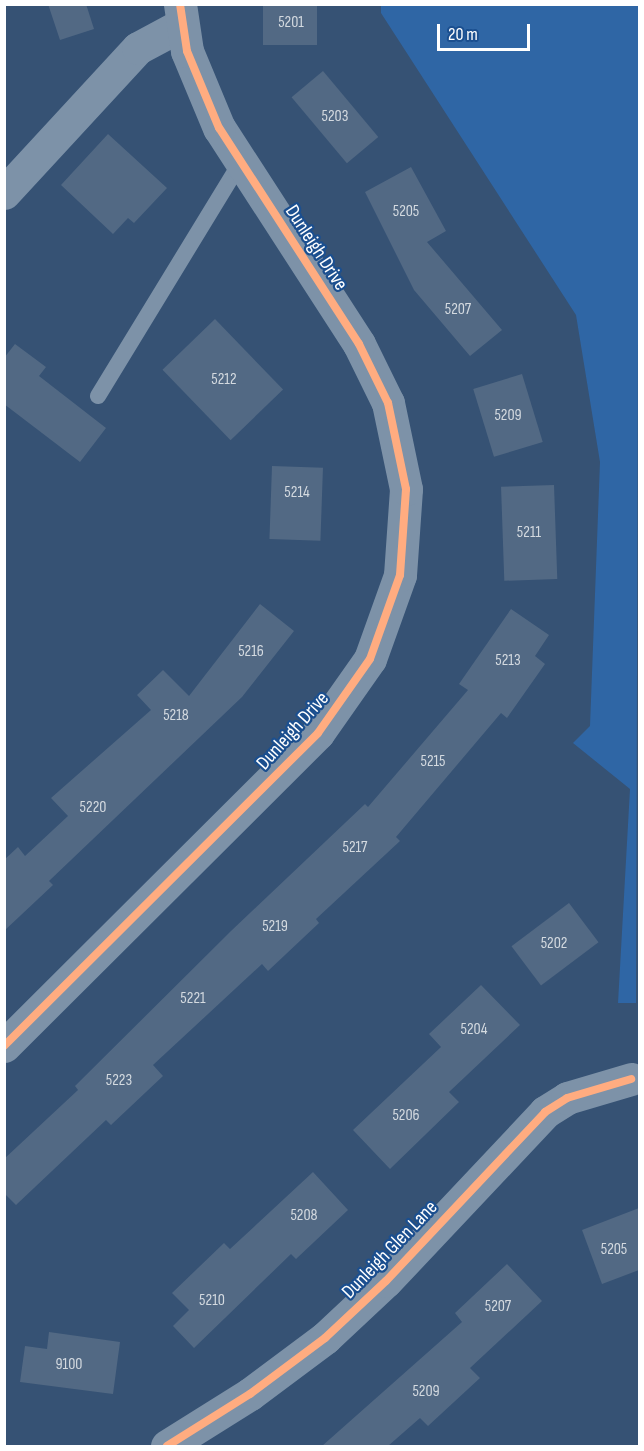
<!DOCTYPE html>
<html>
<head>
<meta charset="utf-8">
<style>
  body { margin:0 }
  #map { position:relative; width:644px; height:1451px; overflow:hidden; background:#365274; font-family:"Sofia Sans Condensed",sans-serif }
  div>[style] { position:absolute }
  .green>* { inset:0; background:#2f66a5 }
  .building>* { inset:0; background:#526984; transform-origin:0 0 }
  .lane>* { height:16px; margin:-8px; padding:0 8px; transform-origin:8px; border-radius:8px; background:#7d92a8 }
  .street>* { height:33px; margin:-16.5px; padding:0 16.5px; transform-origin:16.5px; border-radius:16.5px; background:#7d92a8 }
  .cycleway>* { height:8px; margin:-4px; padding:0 4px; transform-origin:4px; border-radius:4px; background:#ffac80 }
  span { translate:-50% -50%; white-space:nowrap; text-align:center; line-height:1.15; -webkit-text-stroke:4.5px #1b4f8f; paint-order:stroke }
  .number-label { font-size:16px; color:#d4dae0 }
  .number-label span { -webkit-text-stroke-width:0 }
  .street-label { font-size:20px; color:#fff }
  .frame { position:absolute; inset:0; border:6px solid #fff; pointer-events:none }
  .scale { position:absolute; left:437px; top:24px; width:93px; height:27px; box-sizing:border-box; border:3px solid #fff; border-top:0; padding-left:8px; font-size:18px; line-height:21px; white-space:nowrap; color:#fff; -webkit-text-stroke:4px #1b4f8f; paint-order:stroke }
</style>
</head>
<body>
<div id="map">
  <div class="green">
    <div style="clip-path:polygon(381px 5px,639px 5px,636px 1003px,618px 1003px,630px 789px,573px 743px,590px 726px,600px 462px,576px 315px,381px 13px)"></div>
  </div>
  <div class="building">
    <div style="clip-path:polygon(48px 4px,86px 4px,94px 29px,60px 40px)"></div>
    <div style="left:263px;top:4px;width:54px;height:41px"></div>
    <div style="left:323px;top:71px;width:86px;height:41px;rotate:50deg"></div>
    <div style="clip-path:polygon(108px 134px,167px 188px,134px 223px,128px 218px,113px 234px,61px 185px)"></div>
    <div style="clip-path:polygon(411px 167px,446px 231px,427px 242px,502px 330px,470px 356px,414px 290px,365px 192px)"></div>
    <div style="left:215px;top:319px;width:98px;height:73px;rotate:46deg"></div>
    <div style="clip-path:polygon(15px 344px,46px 367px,39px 376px,106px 428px,80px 462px,4px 404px,4px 358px)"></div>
    <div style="left:522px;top:374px;width:71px;height:51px;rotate:73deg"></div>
    <div style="left:272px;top:466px;width:51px;height:73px;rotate:2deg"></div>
    <div style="left:554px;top:485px;width:94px;height:53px;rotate:88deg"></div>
    <div style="clip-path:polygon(260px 604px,294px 631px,242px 697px,49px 881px,53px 885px,4px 931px,4px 860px,18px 847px,25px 856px,68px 816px,51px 798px,151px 710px,137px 695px,163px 670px,189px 696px)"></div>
    <div style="clip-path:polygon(511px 609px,549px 635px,535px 656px,545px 664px,507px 718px,501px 713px,396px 837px,400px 841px,316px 919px,319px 923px,268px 971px,262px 964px,153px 1065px,163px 1076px,111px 1125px,106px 1120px,16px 1205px,4px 1193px,4px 1159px,78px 1090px,75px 1086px,231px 931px,365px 804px,368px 807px,468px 690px,459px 684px)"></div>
    <div style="left:569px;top:903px;width:49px;height:72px;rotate:53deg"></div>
    <div style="clip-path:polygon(481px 985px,520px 1025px,449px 1092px,459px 1102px,390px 1169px,353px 1130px,441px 1047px,429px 1034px)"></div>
    <div style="clip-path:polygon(313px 1172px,348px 1210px,296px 1259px,291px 1254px,194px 1348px,173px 1326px,189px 1310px,172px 1293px,224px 1243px,230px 1249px)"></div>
    <div style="clip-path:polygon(639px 1208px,639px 1270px,602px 1284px,582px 1230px)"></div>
    <div style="clip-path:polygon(507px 1264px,542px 1301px,470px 1368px,480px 1378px,428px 1426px,420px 1418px,388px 1446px,322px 1446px,462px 1322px,455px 1313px)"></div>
    <div style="clip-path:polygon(49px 1332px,120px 1342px,113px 1394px,20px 1382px,25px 1346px,47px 1349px)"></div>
  </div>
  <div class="lane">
    <div style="left:98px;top:396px;width:274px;rotate:-58.6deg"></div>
  </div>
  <div class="street">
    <div style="left:4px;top:193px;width:197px;rotate:-47.3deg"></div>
    <div style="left:138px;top:48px;width:49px;rotate:-28.1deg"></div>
    <div style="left:4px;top:1046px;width:443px;rotate:-44.9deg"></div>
    <div style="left:318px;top:733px;width:90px;rotate:-54.9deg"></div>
    <div style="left:370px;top:659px;width:89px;rotate:-70.3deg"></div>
    <div style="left:400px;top:575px;width:86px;rotate:-86deg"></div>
    <div style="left:406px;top:489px;width:88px;rotate:-101.8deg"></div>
    <div style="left:388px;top:403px;width:66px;rotate:-116.2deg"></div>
    <div style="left:359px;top:344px;width:257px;rotate:-122.9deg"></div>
    <div style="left:219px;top:128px;width:83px;rotate:-112.6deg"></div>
    <div style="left:187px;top:51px;width:48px;rotate:-98.5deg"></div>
    <div style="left:167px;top:1446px;width:98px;rotate:-32.1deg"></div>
    <div style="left:250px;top:1394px;width:94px;rotate:-36.7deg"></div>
    <div style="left:325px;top:1338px;width:83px;rotate:-43.1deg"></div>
    <div style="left:386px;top:1281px;width:232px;rotate:-46.7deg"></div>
    <div style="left:545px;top:1112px;width:26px;rotate:-32deg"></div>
    <div style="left:567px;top:1098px;width:67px;rotate:-16.5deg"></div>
  </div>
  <div class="cycleway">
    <div style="left:4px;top:1046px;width:443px;rotate:-44.9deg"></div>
    <div style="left:318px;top:733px;width:90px;rotate:-54.9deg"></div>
    <div style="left:370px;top:659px;width:89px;rotate:-70.3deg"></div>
    <div style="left:400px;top:575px;width:86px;rotate:-86deg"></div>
    <div style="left:406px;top:489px;width:88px;rotate:-101.8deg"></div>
    <div style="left:388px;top:403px;width:66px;rotate:-116.2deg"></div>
    <div style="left:359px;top:344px;width:257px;rotate:-122.9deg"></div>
    <div style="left:219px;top:128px;width:83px;rotate:-112.6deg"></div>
    <div style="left:187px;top:51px;width:48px;rotate:-98.5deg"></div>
    <div style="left:167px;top:1446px;width:98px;rotate:-32.1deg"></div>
    <div style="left:250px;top:1394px;width:94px;rotate:-36.7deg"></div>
    <div style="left:325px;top:1338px;width:83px;rotate:-43.1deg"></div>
    <div style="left:386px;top:1281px;width:232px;rotate:-46.7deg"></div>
    <div style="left:545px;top:1112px;width:26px;rotate:-32deg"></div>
    <div style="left:567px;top:1098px;width:67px;rotate:-16.5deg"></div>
  </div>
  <div class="number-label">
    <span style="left:291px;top:23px">5201</span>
    <span style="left:335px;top:117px">5203</span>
    <span style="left:406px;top:212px">5205</span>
    <span style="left:458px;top:310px">5207</span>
    <span style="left:224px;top:380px">5212</span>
    <span style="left:508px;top:416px">5209</span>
    <span style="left:297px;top:493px">5214</span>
    <span style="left:529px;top:533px">5211</span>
    <span style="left:251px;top:652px">5216</span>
    <span style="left:508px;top:661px">5213</span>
    <span style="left:176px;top:716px">5218</span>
    <span style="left:433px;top:762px">5215</span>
    <span style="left:93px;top:808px">5220</span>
    <span style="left:355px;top:848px">5217</span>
    <span style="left:275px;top:927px">5219</span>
    <span style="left:554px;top:944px">5202</span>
    <span style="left:193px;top:999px">5221</span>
    <span style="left:474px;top:1030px">5204</span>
    <span style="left:119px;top:1081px">5223</span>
    <span style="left:406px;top:1116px">5206</span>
    <span style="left:304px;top:1216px">5208</span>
    <span style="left:614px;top:1250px">5205</span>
    <span style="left:212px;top:1301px">5210</span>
    <span style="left:498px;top:1307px">5207</span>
    <span style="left:69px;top:1365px">9100</span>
    <span style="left:426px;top:1392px">5209</span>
  </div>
  <div class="street-label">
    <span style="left:316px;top:248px;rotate:57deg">Dunleigh Drive</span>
    <span style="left:293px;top:731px;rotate:-48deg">Dunleigh Drive</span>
    <span style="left:390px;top:1250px;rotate:-46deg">Dunleigh Glen Lane</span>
  </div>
  <div class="frame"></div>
  <div class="scale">20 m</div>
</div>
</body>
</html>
